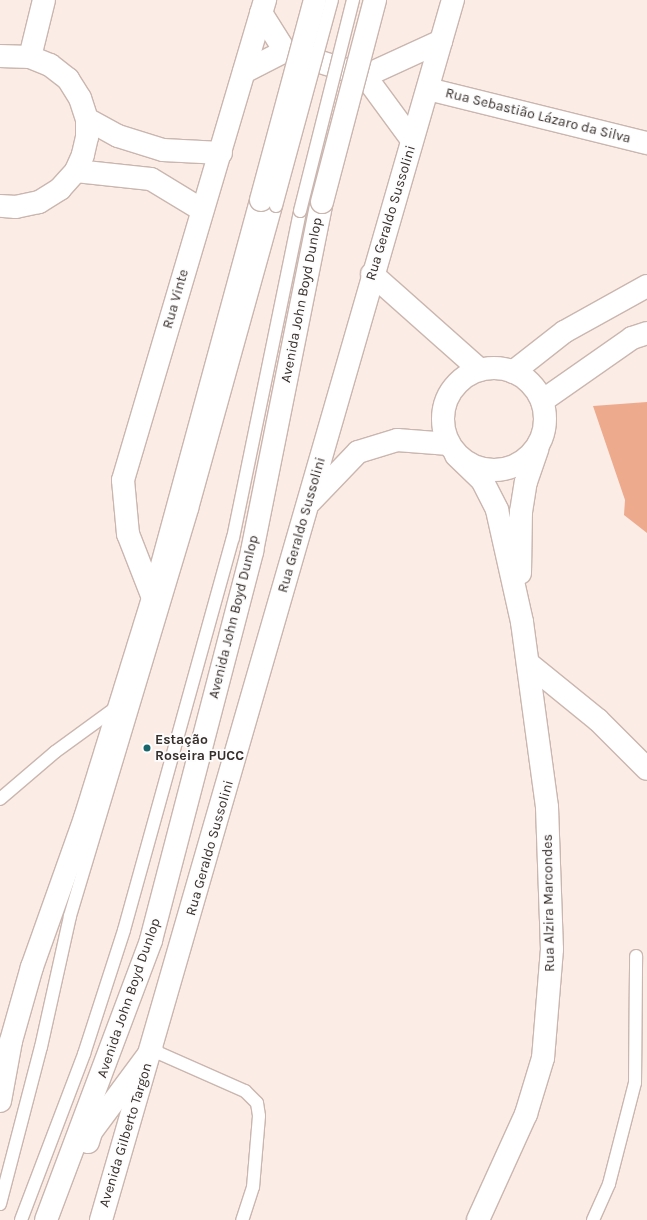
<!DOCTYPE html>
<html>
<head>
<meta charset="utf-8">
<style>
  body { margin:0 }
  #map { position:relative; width:647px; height:1220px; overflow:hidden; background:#fcece6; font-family:Karla,sans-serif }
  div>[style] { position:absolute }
  .forest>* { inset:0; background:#eeaa8d }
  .roads { filter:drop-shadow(1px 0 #cab6af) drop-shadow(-1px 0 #cab6af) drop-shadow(0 1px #cab6af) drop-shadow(0 -1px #cab6af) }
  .lane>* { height:12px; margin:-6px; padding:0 6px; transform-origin:6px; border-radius:6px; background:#fff }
  .street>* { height:22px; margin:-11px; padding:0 11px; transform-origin:11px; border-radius:11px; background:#fff }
  .secondary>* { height:22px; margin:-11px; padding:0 11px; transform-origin:11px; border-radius:11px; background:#fff }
  .secondary>.ring { margin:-11px; padding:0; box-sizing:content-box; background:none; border:22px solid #fff; border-radius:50% }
  .primary>* { height:22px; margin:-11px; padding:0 11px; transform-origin:11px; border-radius:11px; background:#fff }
  .bridges { filter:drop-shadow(1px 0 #cab6af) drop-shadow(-1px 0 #cab6af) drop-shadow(0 1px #cab6af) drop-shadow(0 -1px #cab6af) }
  .lane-bridge>* { height:12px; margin:-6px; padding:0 6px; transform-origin:6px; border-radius:6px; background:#fff }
  .primary-bridge>* { height:22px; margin:-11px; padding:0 11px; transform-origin:11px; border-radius:11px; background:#fff }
  .dots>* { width:11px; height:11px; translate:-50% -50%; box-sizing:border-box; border:2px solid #fdfdfd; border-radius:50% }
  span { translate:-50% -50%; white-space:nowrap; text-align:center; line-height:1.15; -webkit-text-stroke:3.5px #fdfdfd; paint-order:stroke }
  .street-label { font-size:14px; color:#362e2b }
  .poi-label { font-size:14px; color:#362e2b; font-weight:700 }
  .left { translate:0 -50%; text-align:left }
</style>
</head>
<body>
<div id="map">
  <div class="forest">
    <div style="clip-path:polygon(647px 402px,647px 533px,624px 515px,625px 500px,593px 406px)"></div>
  </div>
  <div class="roads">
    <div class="lane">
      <div style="left:0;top:799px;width:72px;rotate:-40.5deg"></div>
      <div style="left:55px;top:752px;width:78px;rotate:-36.1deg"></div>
      <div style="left:152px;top:1050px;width:102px;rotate:23.8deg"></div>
      <div style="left:245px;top:1091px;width:17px;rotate:45deg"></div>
      <div style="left:257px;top:1103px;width:13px;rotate:81deg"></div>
      <div style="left:259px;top:1116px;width:71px;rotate:94.8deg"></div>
      <div style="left:253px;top:1187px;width:35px;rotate:108deg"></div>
      <div style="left:0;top:1204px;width:162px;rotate:-75.4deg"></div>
      <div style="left:41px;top:1047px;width:134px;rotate:-77.5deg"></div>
      <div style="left:70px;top:916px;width:425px;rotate:-73.3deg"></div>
      <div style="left:192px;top:509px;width:314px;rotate:-74.5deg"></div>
      <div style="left:21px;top:1220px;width:178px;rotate:-69.2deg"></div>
      <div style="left:84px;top:1054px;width:130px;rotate:-72.1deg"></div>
      <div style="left:124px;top:930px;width:407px;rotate:-74.5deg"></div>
      <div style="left:233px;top:538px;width:334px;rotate:-78.4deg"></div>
      <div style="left:593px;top:1220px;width:39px;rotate:-66deg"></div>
      <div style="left:609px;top:1184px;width:104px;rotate:-75.6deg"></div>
      <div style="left:635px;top:1083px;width:127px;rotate:-89.5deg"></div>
    </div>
    <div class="street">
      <div style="left:0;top:56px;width:30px;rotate:2deg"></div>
      <div style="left:30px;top:57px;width:22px;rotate:22deg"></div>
      <div style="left:50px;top:65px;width:23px;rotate:38deg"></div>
      <div style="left:68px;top:79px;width:22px;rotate:58deg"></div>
      <div style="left:80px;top:98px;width:22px;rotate:72deg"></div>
      <div style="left:87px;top:119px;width:18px;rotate:90deg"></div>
      <div style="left:87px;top:137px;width:18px;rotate:103deg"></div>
      <div style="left:83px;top:155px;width:17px;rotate:114deg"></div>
      <div style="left:76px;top:171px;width:24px;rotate:132deg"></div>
      <div style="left:60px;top:189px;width:25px;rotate:148deg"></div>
      <div style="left:39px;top:202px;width:24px;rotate:168deg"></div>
      <div style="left:16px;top:207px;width:16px;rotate:-176deg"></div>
      <div style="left:30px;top:57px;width:59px;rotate:-76.2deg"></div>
      <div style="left:428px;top:89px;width:226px;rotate:13.9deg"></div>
      <div style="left:87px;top:119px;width:35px;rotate:29deg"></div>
      <div style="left:118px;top:136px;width:47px;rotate:17.3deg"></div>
      <div style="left:163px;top:150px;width:58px;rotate:3deg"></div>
      <div style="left:76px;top:171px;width:75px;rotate:6.1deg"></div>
      <div style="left:151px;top:179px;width:60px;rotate:31.3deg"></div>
      <div style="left:529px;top:664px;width:89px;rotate:39.1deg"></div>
      <div style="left:598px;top:720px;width:69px;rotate:45deg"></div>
    </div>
    <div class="secondary">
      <div style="left:261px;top:13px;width:45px;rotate:57.7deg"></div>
      <div style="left:285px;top:51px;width:84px;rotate:17.4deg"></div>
      <div style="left:365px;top:76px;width:79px;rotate:53.7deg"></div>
      <div style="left:244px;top:72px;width:46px;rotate:-27.1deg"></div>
      <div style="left:365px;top:76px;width:84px;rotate:-24.7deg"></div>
      <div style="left:372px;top:274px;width:144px;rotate:41.6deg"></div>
      <div class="ring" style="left:443px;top:368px;width:80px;height:80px"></div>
      <div style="left:513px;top:372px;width:65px;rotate:-38.1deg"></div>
      <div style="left:564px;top:332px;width:95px;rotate:-29deg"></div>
      <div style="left:542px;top:401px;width:110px;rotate:-35deg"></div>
      <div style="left:632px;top:338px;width:16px;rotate:-18deg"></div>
      <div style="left:456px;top:455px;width:36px;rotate:44deg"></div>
      <div style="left:482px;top:480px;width:34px;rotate:63deg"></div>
      <div style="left:497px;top:510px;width:115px;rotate:77.4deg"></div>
      <div style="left:522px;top:622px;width:187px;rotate:82.3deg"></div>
      <div style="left:547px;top:807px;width:142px;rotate:88deg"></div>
      <div style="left:552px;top:949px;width:109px;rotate:94.7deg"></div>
      <div style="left:543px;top:1058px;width:59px;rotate:106.9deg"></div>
      <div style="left:526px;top:1114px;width:116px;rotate:114.4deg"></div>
      <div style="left:311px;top:501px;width:68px;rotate:-46.2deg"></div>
      <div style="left:358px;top:452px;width:41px;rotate:-17.1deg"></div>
      <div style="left:397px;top:440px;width:52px;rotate:4.4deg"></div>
      <div style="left:520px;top:573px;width:61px;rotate:-89.1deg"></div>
      <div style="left:521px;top:512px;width:30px;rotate:-81deg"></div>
      <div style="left:526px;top:482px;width:36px;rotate:-71deg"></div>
      <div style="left:153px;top:598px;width:69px;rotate:-111.3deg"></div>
      <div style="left:128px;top:534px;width:54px;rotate:-95.3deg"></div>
      <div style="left:123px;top:480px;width:501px;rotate:-73.52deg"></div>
      <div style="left:101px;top:1220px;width:1270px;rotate:-73.91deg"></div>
    </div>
    <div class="primary">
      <div style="left:0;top:1101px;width:61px;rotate:-79.6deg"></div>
      <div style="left:11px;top:1041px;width:77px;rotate:-74.2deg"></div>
      <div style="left:32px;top:967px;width:158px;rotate:-70.4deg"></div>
      <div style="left:85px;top:818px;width:230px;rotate:-72.8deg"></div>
      <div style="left:153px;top:598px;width:412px;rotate:-74.8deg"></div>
      <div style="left:88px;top:1142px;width:10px;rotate:-73deg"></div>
      <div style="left:91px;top:1132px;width:102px;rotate:-53.4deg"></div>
      <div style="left:46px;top:1220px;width:299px;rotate:-69.4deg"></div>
      <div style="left:151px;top:940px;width:402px;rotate:-75.4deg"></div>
      <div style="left:252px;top:551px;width:356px;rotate:-78.7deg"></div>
    </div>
  </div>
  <div class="bridges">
    <div class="lane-bridge">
      <div style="left:276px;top:206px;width:213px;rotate:-74.8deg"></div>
      <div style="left:300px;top:211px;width:218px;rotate:-75.9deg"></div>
    </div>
    <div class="primary-bridge">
      <div style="left:261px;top:200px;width:207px;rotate:-74.9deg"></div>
      <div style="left:322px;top:202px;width:209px;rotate:-75.3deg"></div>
    </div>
  </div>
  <div class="dots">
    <div style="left:147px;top:748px;background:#18666b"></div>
  </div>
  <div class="street-label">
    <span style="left:538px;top:116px;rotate:14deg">Rua Sebastião Lázaro da Silva</span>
    <span style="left:391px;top:213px;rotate:-73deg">Rua Geraldo Sussolini</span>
    <span style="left:176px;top:299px;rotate:-74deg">Rua Vinte</span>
    <span style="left:302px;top:300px;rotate:-79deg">Avenida John Boyd Dunlop</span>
    <span style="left:302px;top:525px;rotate:-74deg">Rua Geraldo Sussolini</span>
    <span style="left:234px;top:617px;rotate:-76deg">Avenida John Boyd Dunlop</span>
    <span style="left:210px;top:848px;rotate:-74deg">Rua Geraldo Sussolini</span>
    <span style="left:549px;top:903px;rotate:-91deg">Rua Alzira Marcondes</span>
    <span style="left:129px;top:998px;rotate:-71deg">Avenida John Boyd Dunlop</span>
    <span style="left:126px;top:1135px;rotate:-73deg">Avenida Gilberto Targon</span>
  </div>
  <div class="poi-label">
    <span class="left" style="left:155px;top:748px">Estação<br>Roseira PUCC</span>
  </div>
</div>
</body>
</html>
